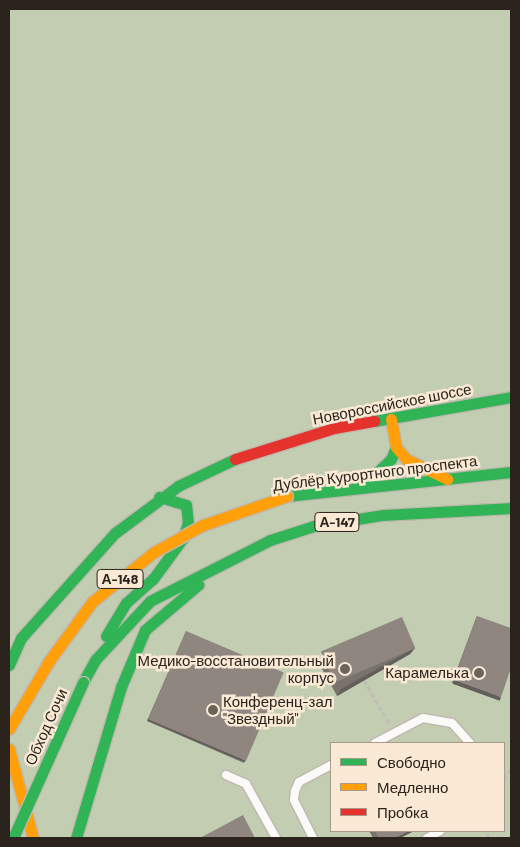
<!DOCTYPE html>
<html>
<head>
<meta charset="utf-8">
<style>
  body { margin:0 }
  #map { position:relative; width:520px; height:847px; overflow:hidden; background:#e5dbd0; font-family:Barlow,sans-serif }
  div>[style] { position:absolute }
  .green>* { inset:0; background:#c2cdb2 }
  .path>* { height:2.5px; margin-top:-1.25px; transform-origin:0; background:repeating-linear-gradient(90deg,#c0bdb8 0 5px,transparent 0 7.5px) }
  .roads { filter:drop-shadow(1px 0 #bfb8af) drop-shadow(-1px 0 #bfb8af) drop-shadow(0 1px #bfb8af) drop-shadow(0 -1px #bfb8af) }
  .lane>* { height:8px; margin:-4px; padding:0 4px; transform-origin:4px; border-radius:4px; background:#fbfaf8 }
  .fast>* { height:11px; margin:-5.5px; padding:0 5.5px; transform-origin:5.5px; border-radius:5.5px; background:#30b455 }
  .slow>* { height:11px; margin:-5.5px; padding:0 5.5px; transform-origin:5.5px; border-radius:5.5px; background:#ff9f0a }
  .jam>* { height:11px; margin:-5.5px; padding:0 5.5px; transform-origin:5.5px; border-radius:5.5px; background:#e5322d }
  .bridges { filter:drop-shadow(1px 0 #bfb8af) drop-shadow(-1px 0 #bfb8af) drop-shadow(0 1px #bfb8af) drop-shadow(0 -1px #bfb8af) }
  .fast-bridge>* { height:11px; margin:-5.5px; padding:0 5.5px; transform-origin:5.5px; border-radius:5.5px; background:#30b455 }
  .slow-bridge>* { height:11px; margin:-5.5px; padding:0 5.5px; transform-origin:5.5px; border-radius:5.5px; background:#ff9f0a }
  .wall>* { inset:0; background:#7a736d }
  .shaded-wall>* { inset:0; background:#635e59; transform-origin:0 0 }
  .building>* { inset:0; background:#8e867f; transform-origin:0 0 }
  .dots>* { width:14px; height:14px; translate:-50% -50%; box-sizing:border-box; border:2px solid #fae9d5; border-radius:50% }
  span { translate:-50% -50%; white-space:nowrap; text-align:center; line-height:1.15; -webkit-text-stroke:5px #fae9d5; paint-order:stroke }
  .shield-label span { padding:1px 4px; background:#fae9d5; border:1px solid; border-radius:4px; -webkit-text-stroke-width:0 }
  .shield-label { font-size:14px; color:#2a241c; font-weight:700 }
  .street-label { font-size:15px; color:#2a241c }
  .poi-label { font-size:15px; color:#2a241c }
  .right { translate:-100% -50%; text-align:right }
  .left { translate:0 -50%; text-align:left }
  .frame { position:absolute; inset:0; border:10px solid #2a241c; pointer-events:none }
  .legend { position:absolute; left:330px; top:742px; width:175px; height:90px; box-sizing:border-box; background:#fae9d5; border:1px solid #a79a8b; margin:0; padding:6px 9px; list-style:none; font-size:15px; color:#2a241c }
  .legend li { display:flex; align-items:center; gap:10px; height:25px }
  .legend b { width:25px; border:1px solid #a79a8b }
</style>
</head>
<body>
<div id="map">
  <div class="green">
    <div style="clip-path:polygon(evenodd,9px 9px,511px 9px,511px 838px,9px 838px,9px 9px,331px 743px,504px 743px,504px 831px,331px 831px,331px 743px)"></div>
  </div>
  <div class="path">
    <div style="left:364px;top:680px;width:50px;rotate:59.8deg"></div>
    <div style="left:504px;top:779px;width:13px;rotate:-58deg"></div>
    <div style="left:487px;top:838px;width:7px;rotate:-82deg"></div>
  </div>
  <div class="roads">
    <div class="lane">
      <div style="left:375px;top:743px;width:54px;rotate:-27.5deg"></div>
      <div style="left:423px;top:718px;width:29px;rotate:10deg"></div>
      <div style="left:452px;top:723px;width:27px;rotate:48deg"></div>
      <div style="left:226px;top:775px;width:22px;rotate:24deg"></div>
      <div style="left:246px;top:784px;width:62px;rotate:60.9deg"></div>
      <div style="left:313px;top:838px;width:42px;rotate:-116.6deg"></div>
      <div style="left:294px;top:800px;width:9px;rotate:-84deg"></div>
      <div style="left:295px;top:791px;width:10px;rotate:-66deg"></div>
      <div style="left:299px;top:782px;width:36px;rotate:-28deg"></div>
      <div style="left:427px;top:838px;width:15px;rotate:-28deg"></div>
    </div>
    <div class="fast">
      <div style="left:374px;top:421px;width:139px;rotate:-9.9deg"></div>
      <div style="left:362px;top:487px;width:40px;rotate:-44deg"></div>
      <div style="left:391px;top:459px;width:13px;rotate:-67deg"></div>
      <div style="left:287px;top:496px;width:225px;rotate:-6.1deg"></div>
      <div style="left:106px;top:636px;width:39px;rotate:-59deg"></div>
      <div style="left:126px;top:603px;width:36px;rotate:-42deg"></div>
      <div style="left:153px;top:579px;width:51px;rotate:-53.8deg"></div>
      <div style="left:183px;top:538px;width:16px;rotate:-72deg"></div>
      <div style="left:188px;top:523px;width:18px;rotate:-96deg"></div>
      <div style="left:186px;top:505px;width:28px;rotate:-163deg"></div>
      <div style="left:9px;top:665px;width:30px;rotate:-66deg"></div>
      <div style="left:21px;top:638px;width:141px;rotate:-48.2deg"></div>
      <div style="left:115px;top:533px;width:79px;rotate:-36.7deg"></div>
      <div style="left:178px;top:486px;width:63px;rotate:-25.3deg"></div>
      <div style="left:83px;top:682px;width:26px;rotate:-61deg"></div>
      <div style="left:96px;top:659px;width:79px;rotate:-47deg"></div>
      <div style="left:150px;top:601px;width:135px;rotate:-26.9deg"></div>
      <div style="left:270px;top:540px;width:46px;rotate:-17.7deg"></div>
      <div style="left:314px;top:526px;width:70px;rotate:-9.1deg"></div>
      <div style="left:383px;top:515px;width:128px;rotate:-3.1deg"></div>
      <div style="left:76px;top:838px;width:158px;rotate:-73.4deg"></div>
      <div style="left:121px;top:687px;width:62px;rotate:-67.2deg"></div>
      <div style="left:145px;top:630px;width:70px;rotate:-40.3deg"></div>
    </div>
    <div class="slow">
      <div style="left:391px;top:419px;width:28px;rotate:80deg"></div>
      <div style="left:396px;top:447px;width:16px;rotate:50deg"></div>
      <div style="left:406px;top:459px;width:46px;rotate:26deg"></div>
      <div style="left:9px;top:749px;width:92px;rotate:74.9deg"></div>
    </div>
    <div class="jam">
      <div style="left:235px;top:459px;width:104px;rotate:-17.4deg"></div>
      <div style="left:334px;top:428px;width:41px;rotate:-9.9deg"></div>
    </div>
  </div>
  <div class="bridges">
    <div class="fast-bridge">
      <div style="left:13px;top:838px;width:171px;rotate:-65.8deg"></div>
    </div>
    <div class="slow-bridge">
      <div style="left:9px;top:729px;width:79px;rotate:-59.5deg"></div>
      <div style="left:49px;top:661px;width:73px;rotate:-53.9deg"></div>
      <div style="left:92px;top:602px;width:80px;rotate:-38.9deg"></div>
      <div style="left:154px;top:552px;width:56px;rotate:-28.9deg"></div>
      <div style="left:203px;top:525px;width:89px;rotate:-19deg"></div>
    </div>
  </div>
  <div class="wall">
    <div style="clip-path:polygon(477px 616px,499px 700px,452px 683px,476px 618px)"></div>
    <div style="clip-path:polygon(186px 631px,244px 763px,147px 721px)"></div>
    <div style="clip-path:polygon(415px 648px,410px 654px,337px 696px,321px 667px,325px 660px)"></div>
    <div style="clip-path:polygon(369px 831px,414px 831px,400px 838px,373px 838px)"></div>
  </div>
  <div class="shaded-wall">
    <div style="clip-path:polygon(415px 648px,410px 654px,337px 696px,341px 689px)"></div>
    <div style="left:454px;top:680px;width:50px;height:4px;rotate:20deg"></div>
    <div style="left:148px;top:719px;width:106px;height:2px;rotate:23deg"></div>
    <div style="clip-path:polygon(409px 831px,414px 831px,400px 838px,395px 838px)"></div>
  </div>
  <div class="building">
    <div style="clip-path:polygon(477px 616px,511px 628px,511px 668px,501px 697px,454px 680px)"></div>
    <div style="left:402px;top:617px;width:34px;height:88px;rotate:67deg"></div>
    <div style="left:186px;top:631px;width:106px;height:96px;rotate:23deg"></div>
    <div style="clip-path:polygon(243px 815px,255px 838px,200px 838px)"></div>
    <div style="clip-path:polygon(375px 831px,409px 831px,395px 838px,379px 838px)"></div>
  </div>
  <div class="dots">
    <div style="left:345px;top:669px;background:#6b645b"></div>
    <div style="left:479px;top:673px;background:#6b645b"></div>
    <div style="left:213px;top:710px;background:#6b645b"></div>
  </div>
  <div class="shield-label">
    <span style="left:337px;top:522px">А-147</span>
    <span style="left:120px;top:579px">А-148</span>
  </div>
  <div class="street-label">
    <span style="left:392px;top:404px;rotate:-11deg">Новороссийское шоссе</span>
    <span style="left:375px;top:473px;rotate:-7deg">Дублёр Курортного проспекта</span>
    <span style="left:46px;top:727px;rotate:-66deg">Обход Сочи</span>
  </div>
  <div class="poi-label">
    <span class="right" style="left:334px;top:669px">Медико-восстановительный<br>корпус</span>
    <span class="right" style="left:469px;top:673px">Карамелька</span>
    <span class="left" style="left:223px;top:710px">Конференц-зал<br>"Звездный"</span>
  </div>
  <div class="frame"></div>
  <ul class="legend">
  <li><b style="height:6px;background:#30b455"></b>Свободно</li>
  <li><b style="height:6px;background:#ff9f0a"></b>Медленно</li>
  <li><b style="height:6px;background:#e5322d"></b>Пробка</li>
  </ul>
</div>
</body>
</html>
